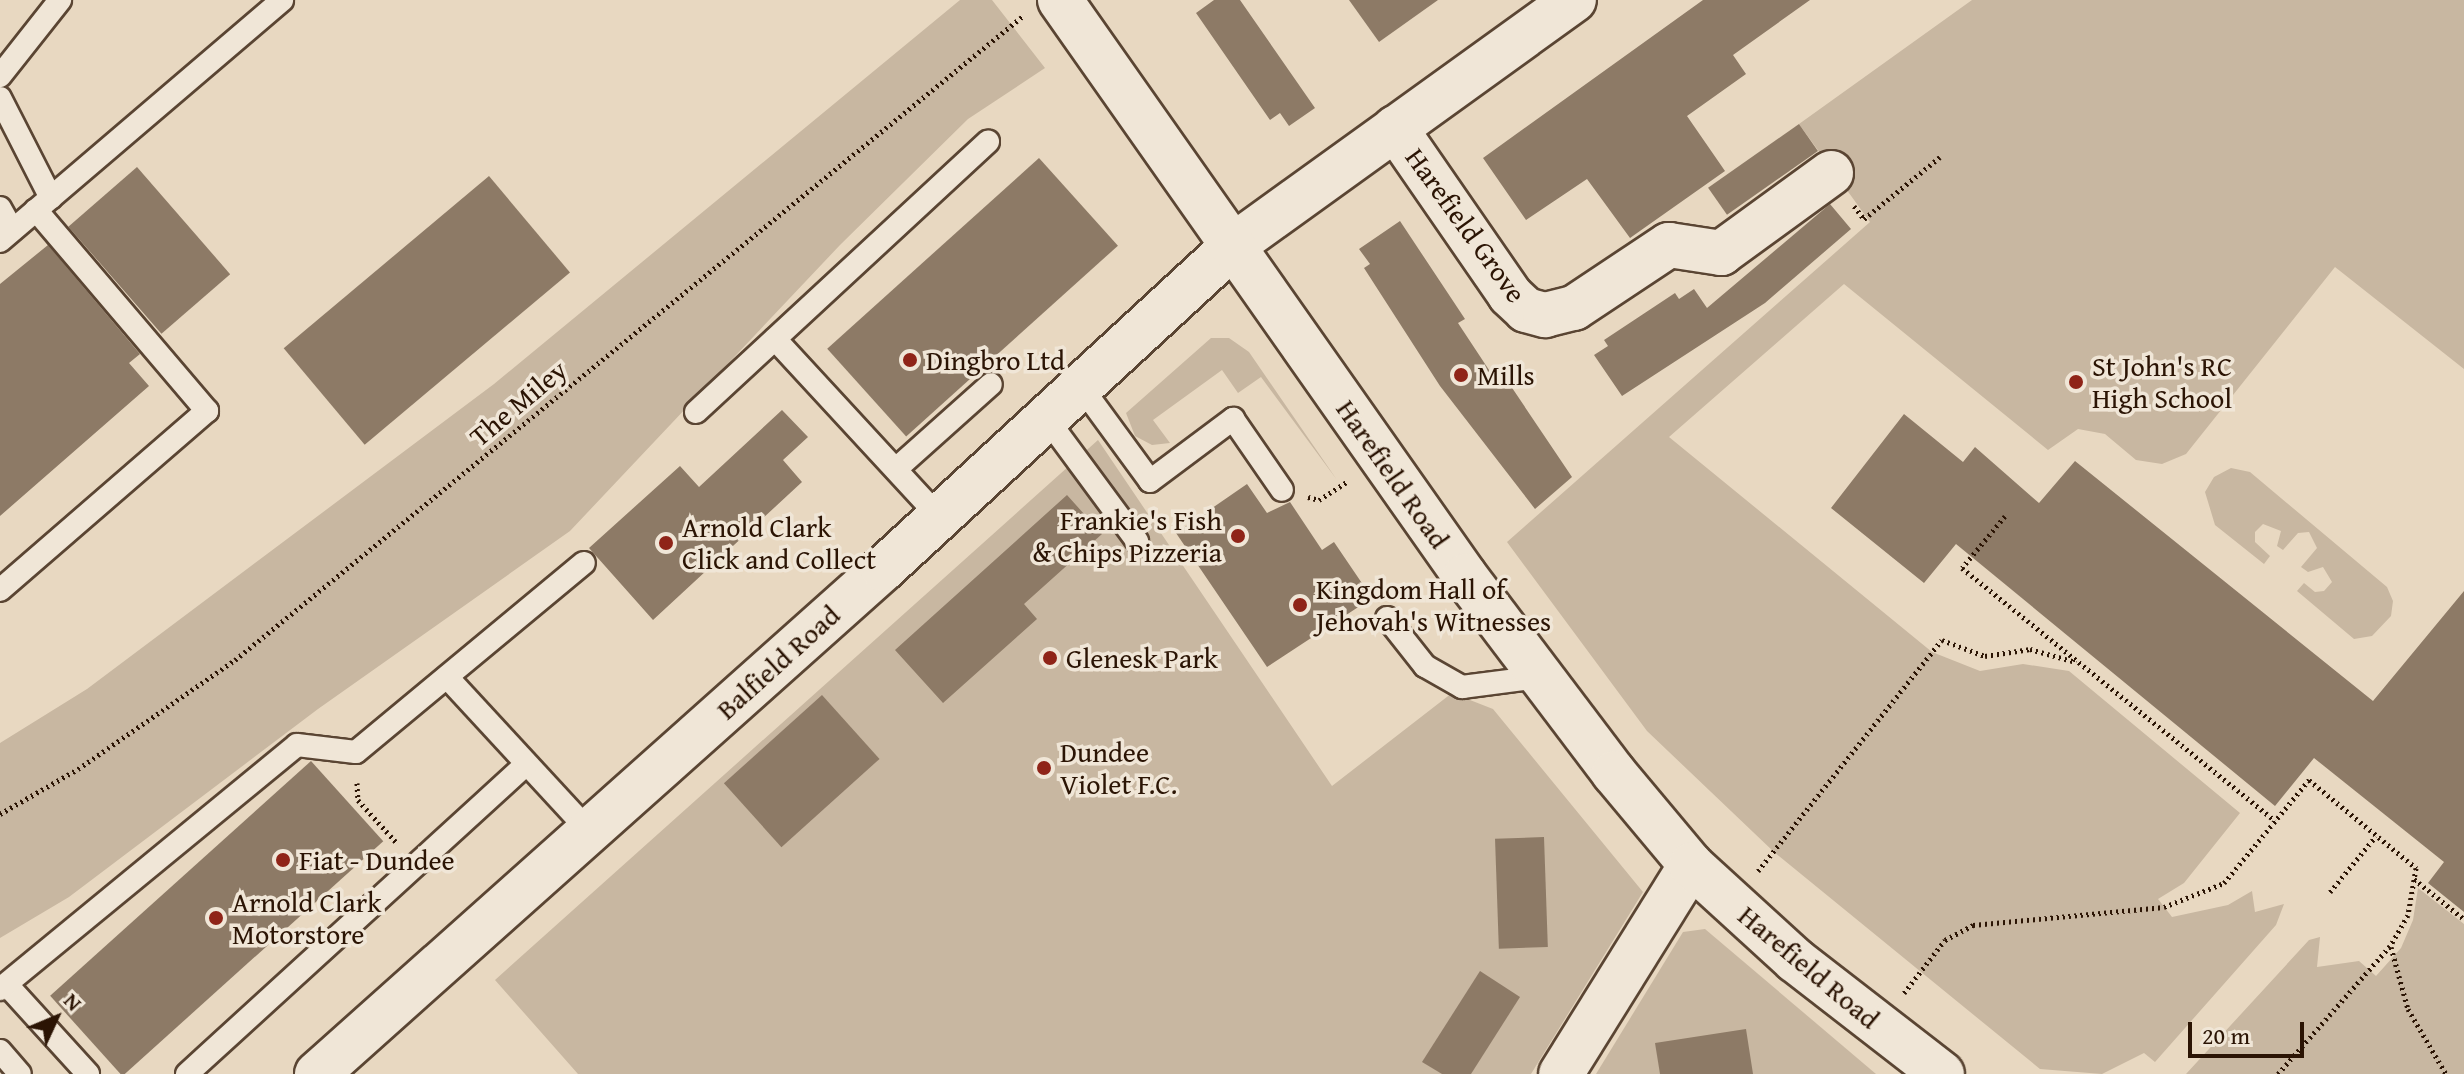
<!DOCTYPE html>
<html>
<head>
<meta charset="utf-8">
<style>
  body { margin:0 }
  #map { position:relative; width:2464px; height:1074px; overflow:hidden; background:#e8d8c1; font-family:"Gentium Book Plus",serif }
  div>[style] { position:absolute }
  .green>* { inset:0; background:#c8b7a1 }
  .building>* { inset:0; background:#8d7a66; transform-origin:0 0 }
  .path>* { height:5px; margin-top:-2.5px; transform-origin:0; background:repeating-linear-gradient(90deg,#2b1404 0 2px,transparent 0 6px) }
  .roads { filter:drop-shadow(2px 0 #5a4533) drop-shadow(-2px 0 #5a4533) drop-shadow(0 2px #5a4533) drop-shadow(0 -2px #5a4533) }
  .service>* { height:22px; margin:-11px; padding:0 11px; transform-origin:11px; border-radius:11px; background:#f0e6d7 }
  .minor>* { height:44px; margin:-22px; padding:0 22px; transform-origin:22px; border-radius:22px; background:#f0e6d7 }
  .tertiary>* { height:44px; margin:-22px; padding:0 22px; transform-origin:22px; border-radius:22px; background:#f0e6d7 }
  .dots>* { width:22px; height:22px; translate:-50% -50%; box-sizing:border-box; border:4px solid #f0e6d7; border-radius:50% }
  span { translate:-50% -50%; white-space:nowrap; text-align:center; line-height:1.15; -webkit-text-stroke:7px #f0e6d7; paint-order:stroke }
  .street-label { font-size:28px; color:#2b1404 }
  .poi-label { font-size:28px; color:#2b1404 }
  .left { translate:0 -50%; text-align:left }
  .right { translate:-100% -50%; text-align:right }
  .north { position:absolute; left:16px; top:978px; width:80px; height:80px; -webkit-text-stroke:6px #f0e6d7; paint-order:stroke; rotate:46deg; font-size:22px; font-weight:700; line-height:32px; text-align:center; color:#2b1404 }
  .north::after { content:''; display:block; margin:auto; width:28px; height:36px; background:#2b1404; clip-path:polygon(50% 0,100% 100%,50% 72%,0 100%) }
  .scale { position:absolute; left:2188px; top:1022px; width:116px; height:36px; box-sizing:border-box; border:4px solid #2b1404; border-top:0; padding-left:10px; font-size:24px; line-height:28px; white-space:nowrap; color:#2b1404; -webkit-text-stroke:6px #f0e6d7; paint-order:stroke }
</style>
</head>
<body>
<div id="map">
  <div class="green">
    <div style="clip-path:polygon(960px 0,992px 0,1045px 68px,968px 119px,840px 245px,570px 531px,318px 709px,69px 897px,0 938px,0 743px,87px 689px,494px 384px)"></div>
    <div style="clip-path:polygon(1972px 0,2464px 0,2464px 369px,2335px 267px,2186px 454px,2162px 464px,2136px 460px,2105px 434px,2078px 429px,2048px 450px,1844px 284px,1669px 437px,1932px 652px,1980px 671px,2023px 664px,2069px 671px,2240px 813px,2184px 883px,2158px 899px,2172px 917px,2228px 905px,2252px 891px,2255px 912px,2284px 904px,2276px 925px,2155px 1062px,2144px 1053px,2102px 1074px,2040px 1069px,1774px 852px,1647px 731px,1507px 542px,1870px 222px,1799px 124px)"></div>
    <div style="clip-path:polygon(1211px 338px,1229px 338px,1249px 352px,1337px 480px,1261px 377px,1238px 393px,1222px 370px,1153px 420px,1170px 443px,1152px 445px,1135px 436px,1126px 413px)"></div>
    <div style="clip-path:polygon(1098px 440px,1332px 786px,1452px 693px,1493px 709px,1643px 892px,1531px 1074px,578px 1074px,495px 980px)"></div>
    <div style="clip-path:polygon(2231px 468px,2250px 472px,2387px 587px,2393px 601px,2391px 616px,2372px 636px,2354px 639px,2297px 591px,2304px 583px,2315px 592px,2324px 591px,2332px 582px,2323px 567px,2308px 572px,2301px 567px,2317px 548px,2309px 532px,2298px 533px,2283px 550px,2277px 546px,2281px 531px,2263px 524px,2255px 532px,2255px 542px,2270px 556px,2264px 564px,2215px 525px,2205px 492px,2214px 477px)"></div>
    <div style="clip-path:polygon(2418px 888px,2464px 924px,2464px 1074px,2186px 1074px,2309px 940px,2320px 937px,2317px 967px,2359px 961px,2376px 976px,2401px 948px,2413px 920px)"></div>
    <div style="clip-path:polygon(1705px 929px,1876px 1074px,1596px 1074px,1683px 932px)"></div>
  </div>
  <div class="building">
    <div style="clip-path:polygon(1214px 0,1240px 0,1315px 108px,1289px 126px,1280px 113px,1270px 120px,1196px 13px)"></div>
    <div style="clip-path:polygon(1349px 0,1438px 0,1379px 42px)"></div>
    <div style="clip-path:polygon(1703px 0,1810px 0,1733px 55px,1746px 74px,1687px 116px,1725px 171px,1630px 238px,1587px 179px,1526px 220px,1483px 158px)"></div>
    <div style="left:1799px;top:124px;width:33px;height:111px;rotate:55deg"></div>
    <div style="left:1039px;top:158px;width:118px;height:285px;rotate:48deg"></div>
    <div style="left:137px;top:167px;width:142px;height:91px;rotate:49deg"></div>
    <div style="left:489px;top:176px;width:126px;height:268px;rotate:50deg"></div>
    <div style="clip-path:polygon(1830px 204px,1851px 229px,1765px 303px,1622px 396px,1594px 355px,1608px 346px,1604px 340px,1675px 293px,1679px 299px,1694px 289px,1707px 308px)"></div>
    <div style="clip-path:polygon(1400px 221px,1465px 319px,1458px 323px,1491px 373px,1498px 367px,1572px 477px,1535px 509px,1440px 386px,1364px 268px,1370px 264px,1359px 249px)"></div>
    <div style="clip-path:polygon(48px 245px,140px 354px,129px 363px,149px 386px,0 516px,0 284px)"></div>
    <div style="clip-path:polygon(782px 410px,808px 437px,783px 460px,802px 482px,653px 620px,589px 548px,680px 466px,699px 487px)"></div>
    <div style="clip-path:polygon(1904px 414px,1963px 462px,1975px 447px,2039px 503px,2075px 461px,2373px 701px,2464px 591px,2464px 912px,2428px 883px,2444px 862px,2314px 758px,2275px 806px,1956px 544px,1924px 583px,1831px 508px)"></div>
    <div style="clip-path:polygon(1247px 484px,1267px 513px,1290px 502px,1322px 550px,1334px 542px,1372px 598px,1267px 667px,1176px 533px)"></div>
    <div style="clip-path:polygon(1067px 495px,1102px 534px,1024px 604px,1037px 619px,943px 703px,895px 650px)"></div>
    <div style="left:822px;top:695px;width:86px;height:132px;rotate:48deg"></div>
    <div style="left:311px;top:761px;width:108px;height:351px;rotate:48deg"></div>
    <div style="left:1544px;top:837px;width:110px;height:49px;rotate:88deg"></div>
    <div style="clip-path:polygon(1480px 971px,1520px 997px,1471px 1074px,1442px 1074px,1422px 1062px)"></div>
    <div style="clip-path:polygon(1746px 1029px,1753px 1074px,1660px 1074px,1655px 1043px)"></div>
  </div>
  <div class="path">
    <div style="left:1854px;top:206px;width:16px;rotate:52deg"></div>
    <div style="left:1864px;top:219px;width:98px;rotate:-39.2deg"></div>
    <div style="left:1308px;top:497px;width:11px;rotate:15deg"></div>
    <div style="left:1319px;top:500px;width:35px;rotate:-33deg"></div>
    <div style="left:2005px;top:516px;width:67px;rotate:129.6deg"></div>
    <div style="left:1962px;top:568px;width:402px;rotate:38.9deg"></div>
    <div style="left:357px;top:783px;width:17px;rotate:87deg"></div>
    <div style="left:358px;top:800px;width:57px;rotate:47.9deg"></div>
    <div style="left:0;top:814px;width:90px;rotate:-30deg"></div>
    <div style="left:78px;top:769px;width:191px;rotate:-34.8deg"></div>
    <div style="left:235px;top:660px;width:1018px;rotate:-39.26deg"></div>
    <div style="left:1758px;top:871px;width:295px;rotate:-51.5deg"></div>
    <div style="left:1942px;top:640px;width:46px;rotate:20.4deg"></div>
    <div style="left:1985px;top:656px;width:46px;rotate:-8.8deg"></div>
    <div style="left:2030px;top:649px;width:48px;rotate:15.8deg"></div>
    <div style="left:2414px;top:879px;width:64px;rotate:38.7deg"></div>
    <div style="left:2330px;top:892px;width:72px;rotate:-50.6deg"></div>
    <div style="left:2391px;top:947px;width:64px;rotate:74.7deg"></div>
    <div style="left:2408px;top:1009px;width:75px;rotate:59.7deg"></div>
    <div style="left:1904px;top:993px;width:67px;rotate:-52.3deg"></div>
    <div style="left:1945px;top:940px;width:32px;rotate:-28deg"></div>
    <div style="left:1973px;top:925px;width:192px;rotate:-5.4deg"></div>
    <div style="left:2164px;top:907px;width:65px;rotate:-21.8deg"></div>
    <div style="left:2224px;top:883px;width:134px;rotate:-50.5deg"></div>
    <div style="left:2309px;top:780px;width:139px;rotate:39.4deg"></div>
    <div style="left:2416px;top:868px;width:48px;rotate:99.7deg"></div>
    <div style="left:2408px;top:915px;width:36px;rotate:120deg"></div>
    <div style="left:2390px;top:946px;width:170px;rotate:131.2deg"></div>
  </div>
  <div class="roads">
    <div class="service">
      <div style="left:0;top:76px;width:97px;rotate:-51.7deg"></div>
      <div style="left:0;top:98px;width:112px;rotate:63deg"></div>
      <div style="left:0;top:208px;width:25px;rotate:61deg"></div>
      <div style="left:0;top:241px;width:371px;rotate:-40.5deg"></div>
      <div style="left:775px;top:339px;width:242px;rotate:47.3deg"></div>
      <div style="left:1082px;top:388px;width:115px;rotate:53.8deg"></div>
      <div style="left:1150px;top:481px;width:104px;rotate:-36.8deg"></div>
      <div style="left:1233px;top:419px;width:86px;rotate:55.4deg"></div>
      <div style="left:696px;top:412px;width:398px;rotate:-42.8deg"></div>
      <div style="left:1047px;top:419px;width:152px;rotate:53.6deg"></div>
      <div style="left:896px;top:469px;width:127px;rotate:-41.8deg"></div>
      <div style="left:0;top:590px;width:274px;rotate:-40.9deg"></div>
      <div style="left:207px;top:411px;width:264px;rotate:-130.4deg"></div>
      <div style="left:1387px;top:618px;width:61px;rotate:51.6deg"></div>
      <div style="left:1425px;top:666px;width:43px;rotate:29.6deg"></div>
      <div style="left:1462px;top:687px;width:79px;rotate:-7.3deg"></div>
      <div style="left:447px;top:677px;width:208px;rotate:47.3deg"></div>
      <div style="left:8px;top:986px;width:119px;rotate:47.7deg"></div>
      <div style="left:0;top:989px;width:384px;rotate:-39.4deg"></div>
      <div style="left:297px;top:745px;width:59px;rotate:6.8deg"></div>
      <div style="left:356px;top:752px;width:296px;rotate:-39.7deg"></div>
      <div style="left:0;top:1051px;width:30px;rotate:49deg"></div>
      <div style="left:187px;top:1074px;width:459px;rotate:-42.4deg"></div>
    </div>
    <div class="minor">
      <div style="left:1395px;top:128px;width:203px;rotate:55.4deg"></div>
      <div style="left:1510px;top:295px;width:22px;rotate:43deg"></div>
      <div style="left:1526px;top:310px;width:20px;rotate:15deg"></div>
      <div style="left:1545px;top:315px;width:30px;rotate:-14deg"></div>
      <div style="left:1574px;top:308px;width:114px;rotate:-33.6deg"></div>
      <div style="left:1669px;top:245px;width:53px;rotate:8.7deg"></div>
      <div style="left:1721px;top:253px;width:136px;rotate:-36deg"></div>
      <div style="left:317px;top:1074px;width:759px;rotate:-41.74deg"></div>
      <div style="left:883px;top:569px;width:478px;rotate:-42.7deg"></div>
      <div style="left:1234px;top:245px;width:419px;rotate:-35.8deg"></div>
      <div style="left:1561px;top:1074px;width:246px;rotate:-58.1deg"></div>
    </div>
    <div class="tertiary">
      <div style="left:1060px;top:0;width:704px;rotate:54.89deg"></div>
      <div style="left:1465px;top:576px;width:247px;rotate:52.9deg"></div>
      <div style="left:1614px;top:773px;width:120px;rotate:50.1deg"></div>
      <div style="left:1691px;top:865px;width:141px;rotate:42.4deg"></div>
      <div style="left:1795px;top:960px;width:186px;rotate:37.8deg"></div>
    </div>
  </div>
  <div class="dots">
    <div style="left:910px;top:360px;background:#8f2418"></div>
    <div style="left:1461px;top:375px;background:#8f2418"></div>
    <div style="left:2076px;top:382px;background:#8f2418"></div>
    <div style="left:1238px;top:536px;background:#8f2418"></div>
    <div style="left:666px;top:543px;background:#8f2418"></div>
    <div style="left:1300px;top:605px;background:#8f2418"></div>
    <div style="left:1050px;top:658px;background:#8f2418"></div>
    <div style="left:1044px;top:768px;background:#8f2418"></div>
    <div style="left:283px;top:860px;background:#8f2418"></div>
    <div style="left:216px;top:918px;background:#8f2418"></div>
  </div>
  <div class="street-label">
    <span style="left:1466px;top:225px;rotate:54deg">Harefield Grove</span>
    <span style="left:518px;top:403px;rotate:-40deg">The Miley</span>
    <span style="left:1393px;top:474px;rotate:55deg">Harefield Road</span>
    <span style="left:778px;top:662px;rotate:-42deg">Balfield Road</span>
    <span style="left:1809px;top:967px;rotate:40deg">Harefield Road</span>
  </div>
  <div class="poi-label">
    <span class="left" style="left:926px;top:360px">Dingbro Ltd</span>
    <span class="left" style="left:2092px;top:382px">St John's RC<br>High School</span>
    <span class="left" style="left:1477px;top:375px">Mills</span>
    <span class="right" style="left:1222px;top:536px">Frankie's Fish<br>&amp; Chips Pizzeria</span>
    <span class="left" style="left:682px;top:543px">Arnold Clark<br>Click and Collect</span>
    <span class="left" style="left:1316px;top:605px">Kingdom Hall of<br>Jehovah's Witnesses</span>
    <span class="left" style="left:1066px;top:658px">Glenesk Park</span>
    <span class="left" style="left:1060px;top:768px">Dundee<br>Violet F.C.</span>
    <span class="left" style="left:299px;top:860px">Fiat - Dundee</span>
    <span class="left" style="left:232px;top:918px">Arnold Clark<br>Motorstore</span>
  </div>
  <div class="north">N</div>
  <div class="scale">20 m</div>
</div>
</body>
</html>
